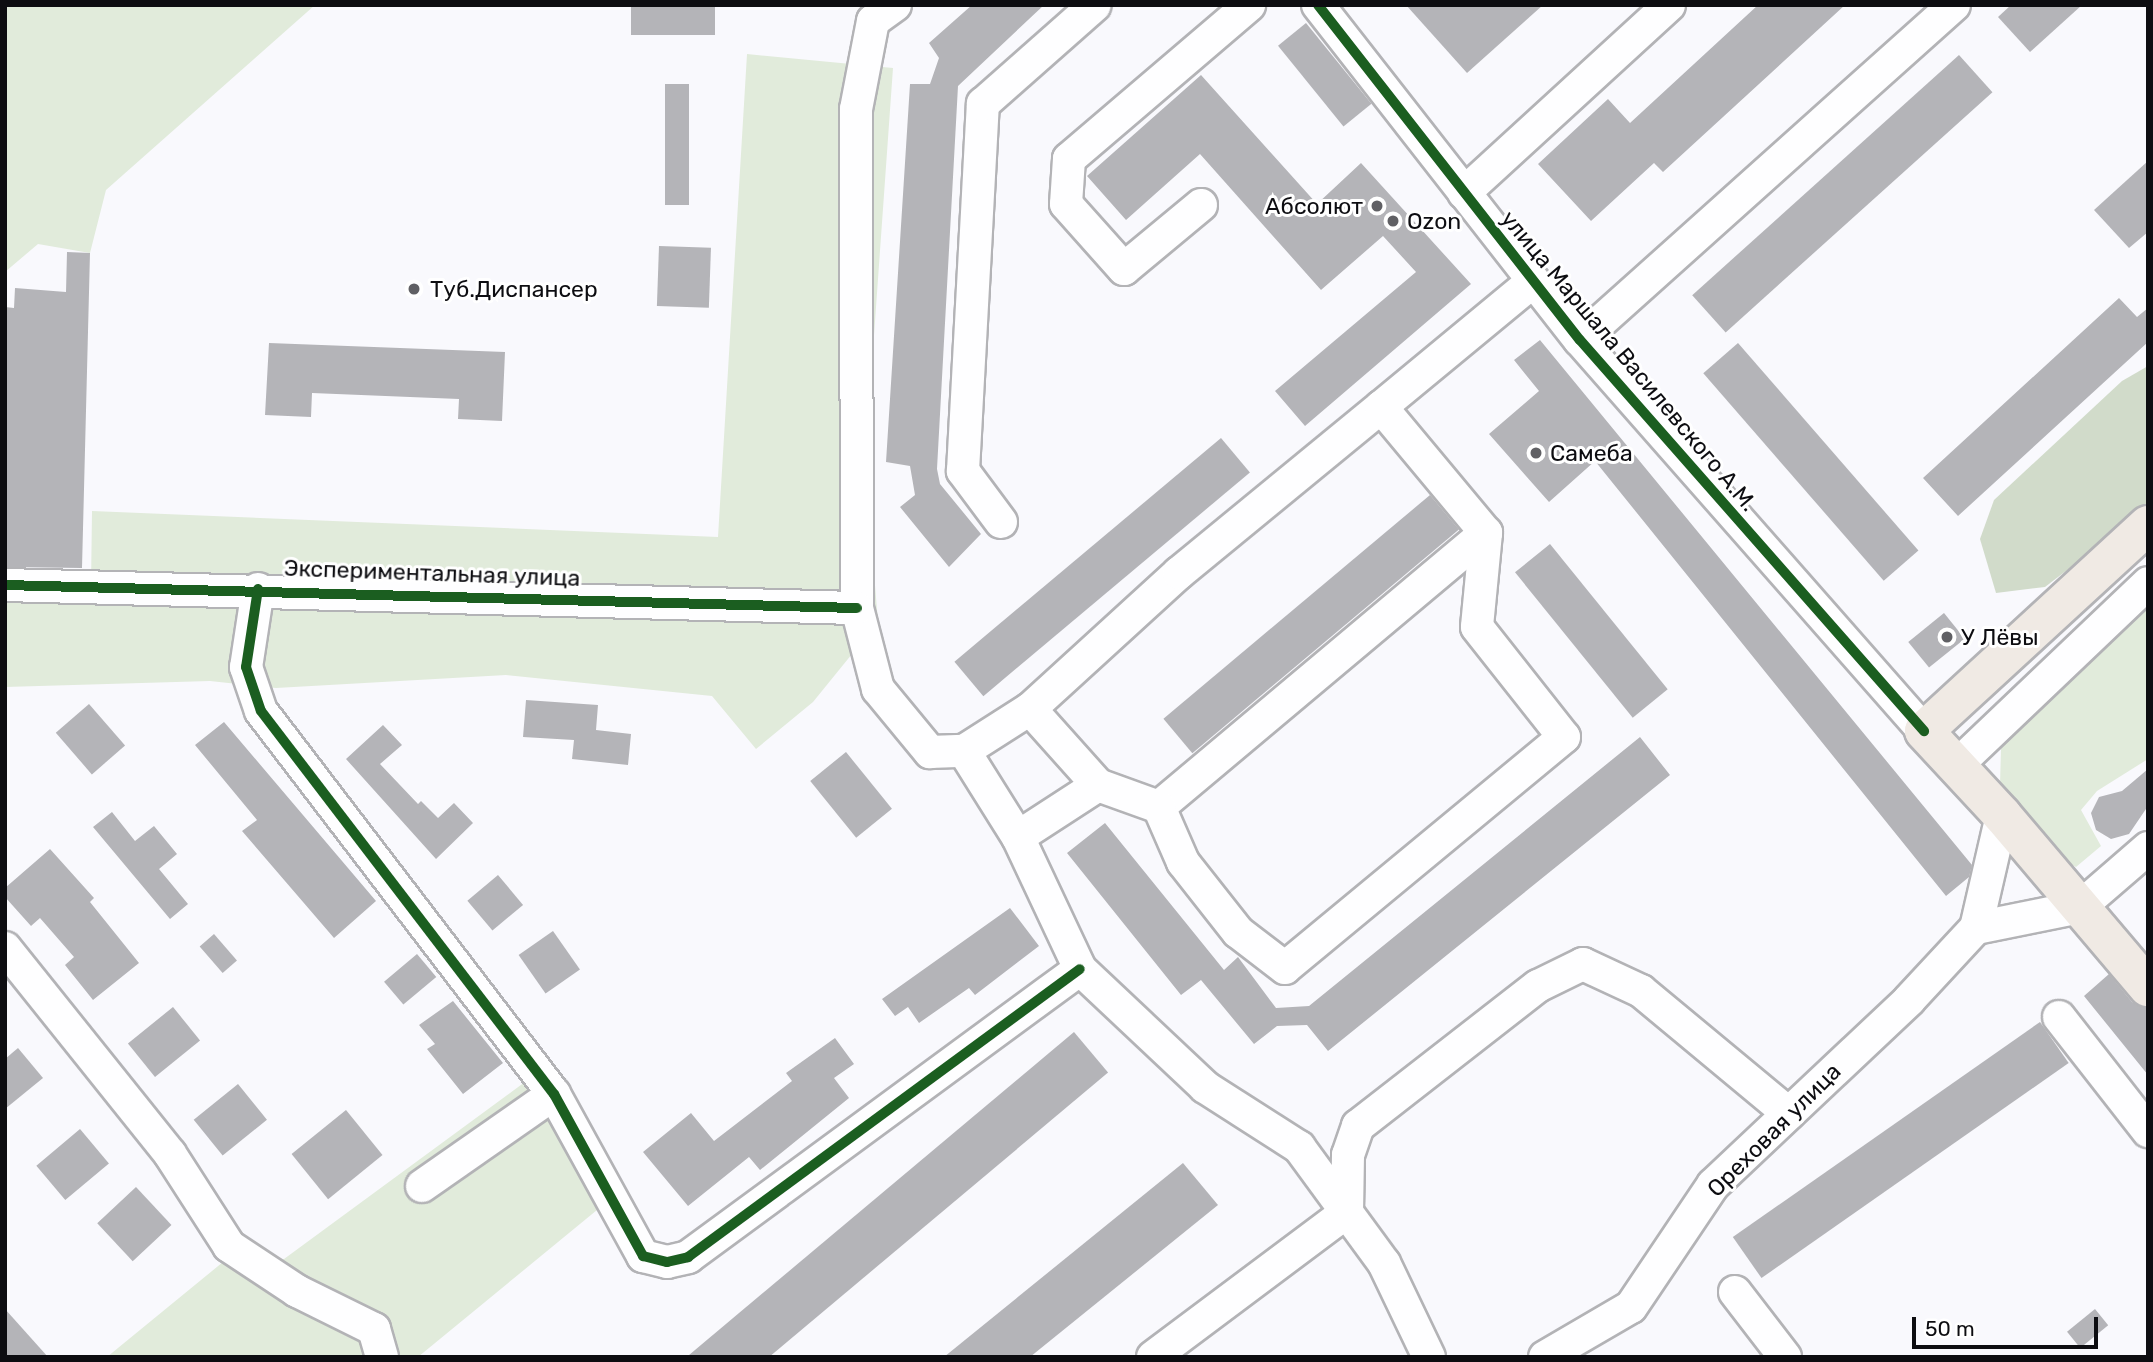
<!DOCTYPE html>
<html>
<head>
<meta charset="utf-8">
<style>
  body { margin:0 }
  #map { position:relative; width:2153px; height:1362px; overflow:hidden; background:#f9f9fd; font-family:Rubik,sans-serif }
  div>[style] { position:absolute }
  .green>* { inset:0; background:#e1ebdb }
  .forest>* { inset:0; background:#d1dbca }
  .building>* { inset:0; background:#b4b4b8; transform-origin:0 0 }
  .roads { filter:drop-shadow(2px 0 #b3b3b6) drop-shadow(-2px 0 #b3b3b6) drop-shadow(0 2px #b3b3b6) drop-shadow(0 -2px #b3b3b6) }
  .minor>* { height:32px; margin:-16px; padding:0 16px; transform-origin:16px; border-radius:16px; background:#fefeff }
  .major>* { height:38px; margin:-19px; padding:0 19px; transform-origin:19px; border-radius:19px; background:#f0eae4 }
  .cycleway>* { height:10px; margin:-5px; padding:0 5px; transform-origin:5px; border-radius:5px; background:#1b5e20 }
  .dots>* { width:19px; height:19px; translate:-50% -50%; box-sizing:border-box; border:4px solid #fff; border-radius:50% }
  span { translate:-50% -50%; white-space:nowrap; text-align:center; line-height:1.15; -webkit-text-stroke:6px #fff; paint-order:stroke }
  .poi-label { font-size:23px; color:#0d0d11 }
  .right { translate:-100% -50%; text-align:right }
  .left { translate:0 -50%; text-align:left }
  .street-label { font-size:23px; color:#0d0d11 }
  .frame { position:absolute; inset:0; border:7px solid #0d0d11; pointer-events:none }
  .scale { position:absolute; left:1912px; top:1317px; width:186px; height:32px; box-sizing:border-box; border:4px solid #0d0d11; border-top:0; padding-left:9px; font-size:21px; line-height:24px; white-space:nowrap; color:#0d0d11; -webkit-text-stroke:5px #fff; paint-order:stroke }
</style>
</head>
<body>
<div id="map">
  <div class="green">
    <div style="clip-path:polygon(5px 5px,315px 5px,106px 190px,90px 253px,38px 244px,5px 272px)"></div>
    <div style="clip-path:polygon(747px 54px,893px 68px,865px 462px,878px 622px,813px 702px,756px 749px,712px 696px,506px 675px,276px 688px,210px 681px,5px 687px,5px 585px,91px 585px,92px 511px,718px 537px)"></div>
    <div style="clip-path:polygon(2148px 603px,2148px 759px,2097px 791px,2081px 810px,2101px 846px,2076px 867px,2062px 859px,2000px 785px,2001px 749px,2010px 729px)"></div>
    <div style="clip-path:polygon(529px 1079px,597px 1210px,418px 1357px,107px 1357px,223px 1262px,284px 1259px)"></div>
  </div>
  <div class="forest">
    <div style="clip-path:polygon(2148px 366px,2148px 508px,2045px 587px,1996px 593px,1980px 539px,1994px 500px,2122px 381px)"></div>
  </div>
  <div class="building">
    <div style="left:631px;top:5px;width:84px;height:30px"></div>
    <div style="clip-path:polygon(972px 5px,1044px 5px,958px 86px,937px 469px,940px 484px,981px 534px,949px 567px,900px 507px,915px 495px,910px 466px,886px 462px,910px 84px,930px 84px,939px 58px,929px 43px)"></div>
    <div style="clip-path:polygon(1406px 5px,1543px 5px,1467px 73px)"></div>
    <div style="clip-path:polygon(1758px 5px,1845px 5px,1663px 172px,1654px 163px,1591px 221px,1538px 164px,1608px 99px,1630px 123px)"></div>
    <div style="clip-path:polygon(2011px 5px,2082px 5px,2030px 52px,1998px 17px)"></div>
    <div style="left:1306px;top:23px;width:104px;height:36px;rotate:51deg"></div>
    <div style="left:1959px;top:55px;width:50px;height:359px;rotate:48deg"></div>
    <div style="clip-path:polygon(1201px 75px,1317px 204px,1361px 163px,1471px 284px,1305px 426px,1275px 391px,1416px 272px,1383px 236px,1321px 290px,1200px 154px,1126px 220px,1087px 176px)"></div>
    <div style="left:665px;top:84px;width:24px;height:121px"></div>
    <div style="clip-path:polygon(2148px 161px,2148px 232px,2129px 248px,2094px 210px)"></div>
    <div style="left:659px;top:246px;width:52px;height:60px;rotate:2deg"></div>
    <div style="clip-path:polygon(67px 252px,90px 253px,82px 568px,5px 567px,5px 307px,14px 308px,15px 288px,66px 292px)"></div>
    <div style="clip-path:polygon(2119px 298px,2137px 317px,2148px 308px,2148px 342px,1958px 516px,1923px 478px)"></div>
    <div style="clip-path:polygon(1540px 340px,1972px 865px,1969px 877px,1946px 896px,1595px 461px,1549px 502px,1489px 434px,1539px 391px,1514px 360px)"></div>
    <div style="clip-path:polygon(269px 343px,505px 352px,502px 421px,458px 419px,459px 399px,312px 393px,311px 417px,265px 415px)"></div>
    <div style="left:1738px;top:343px;width:275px;height:46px;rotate:49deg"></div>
    <div style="left:1221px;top:438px;width:45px;height:348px;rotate:50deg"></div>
    <div style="left:1430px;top:495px;width:45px;height:348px;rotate:50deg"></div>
    <div style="left:1550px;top:544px;width:187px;height:45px;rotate:51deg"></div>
    <div style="left:1944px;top:613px;width:33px;height:46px;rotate:51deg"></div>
    <div style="clip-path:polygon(526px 700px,598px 705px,596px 730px,631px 734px,628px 765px,572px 759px,574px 740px,523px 737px)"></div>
    <div style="left:89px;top:704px;width:55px;height:44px;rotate:49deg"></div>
    <div style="clip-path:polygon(224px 722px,376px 901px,334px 938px,242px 831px,257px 820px,195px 745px)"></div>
    <div style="clip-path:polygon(383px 725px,402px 745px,380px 764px,418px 804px,421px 801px,438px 818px,454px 803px,473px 823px,436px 859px,346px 759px)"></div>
    <div style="clip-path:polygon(1640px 737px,1670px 775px,1328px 1051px,1307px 1025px,1277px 1026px,1254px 1044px,1201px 980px,1181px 995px,1067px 853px,1105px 823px,1224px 970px,1238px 957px,1276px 1008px,1309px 1006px)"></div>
    <div style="left:846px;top:752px;width:73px;height:46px;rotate:51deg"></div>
    <div style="clip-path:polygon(2148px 769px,2148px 806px,2129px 834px,2111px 839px,2096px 830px,2091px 813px,2099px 797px,2122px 791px)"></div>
    <div style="clip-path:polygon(112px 812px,135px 841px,154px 826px,177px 854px,159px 869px,188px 904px,170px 919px,93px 827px)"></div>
    <div style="clip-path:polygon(50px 849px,94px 898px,90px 902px,139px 963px,93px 1000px,65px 965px,74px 957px,40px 918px,31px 926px,5px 897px,5px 888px)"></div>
    <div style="left:498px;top:875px;width:39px;height:40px;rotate:50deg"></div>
    <div style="clip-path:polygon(1010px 908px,1039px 946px,975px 995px,969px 988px,919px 1023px,908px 1007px,895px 1016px,882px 999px)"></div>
    <div style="left:553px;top:931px;width:47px;height:42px;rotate:55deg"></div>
    <div style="left:214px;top:934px;width:35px;height:19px;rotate:49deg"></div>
    <div style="left:417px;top:954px;width:30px;height:43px;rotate:50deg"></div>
    <div style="clip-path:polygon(2109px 974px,2132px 1002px,2148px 1008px,2148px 1075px,2084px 996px)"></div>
    <div style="clip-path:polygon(453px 1001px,503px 1063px,463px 1094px,427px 1049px,435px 1044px,419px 1025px)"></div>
    <div style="left:173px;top:1007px;width:43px;height:58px;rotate:51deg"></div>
    <div style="left:2040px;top:1022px;width:50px;height:375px;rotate:55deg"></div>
    <div style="left:1074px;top:1032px;width:53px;height:516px;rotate:50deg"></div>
    <div style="clip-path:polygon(835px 1038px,854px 1064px,834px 1078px,849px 1098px,760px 1170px,749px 1157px,688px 1206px,643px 1152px,691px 1113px,714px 1141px,792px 1081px,786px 1073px)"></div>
    <div style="clip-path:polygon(18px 1048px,43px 1078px,5px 1109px,5px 1059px)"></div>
    <div style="left:238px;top:1084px;width:46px;height:57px;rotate:51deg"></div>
    <div style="left:346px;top:1110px;width:58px;height:70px;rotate:51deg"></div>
    <div style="left:80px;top:1129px;width:45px;height:57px;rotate:50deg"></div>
    <div style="clip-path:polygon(1183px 1163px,1218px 1205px,1030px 1357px,944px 1357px)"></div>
    <div style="left:136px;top:1187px;width:52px;height:53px;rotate:47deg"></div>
    <div style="clip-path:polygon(5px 1309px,48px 1357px,5px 1357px)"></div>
    <div style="left:2095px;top:1309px;width:21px;height:36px;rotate:51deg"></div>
  </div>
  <div class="roads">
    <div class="minor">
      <div style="left:895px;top:5px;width:27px;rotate:144deg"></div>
      <div style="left:873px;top:21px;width:90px;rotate:100.9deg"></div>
      <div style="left:856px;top:109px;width:499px;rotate:89.9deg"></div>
      <div style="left:857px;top:608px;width:84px;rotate:75.5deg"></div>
      <div style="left:878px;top:689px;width:82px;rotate:50.5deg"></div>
      <div style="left:930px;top:752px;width:34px;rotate:-2deg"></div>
      <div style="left:964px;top:751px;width:78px;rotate:-32.5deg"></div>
      <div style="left:1030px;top:709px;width:202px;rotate:-42.4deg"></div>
      <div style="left:1179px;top:573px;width:261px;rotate:-39.4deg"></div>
      <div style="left:1318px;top:5px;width:425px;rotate:52deg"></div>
      <div style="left:1580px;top:340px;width:521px;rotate:48.66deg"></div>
      <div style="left:1464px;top:193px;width:278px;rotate:-42.5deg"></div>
      <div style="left:1201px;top:205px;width:100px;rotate:140.3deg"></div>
      <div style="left:1124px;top:269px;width:87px;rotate:-131.7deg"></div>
      <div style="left:1066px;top:204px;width:45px;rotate:-86.2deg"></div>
      <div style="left:1069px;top:159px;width:237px;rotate:-40.5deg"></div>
      <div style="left:1580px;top:340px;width:502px;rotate:-41.85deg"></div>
      <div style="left:1001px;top:522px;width:64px;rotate:-126.7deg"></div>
      <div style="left:963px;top:471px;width:368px;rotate:-86.9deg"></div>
      <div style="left:983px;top:104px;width:149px;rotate:-41.5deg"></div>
      <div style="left:1486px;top:533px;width:94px;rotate:95.5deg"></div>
      <div style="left:1477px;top:627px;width:140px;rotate:51.7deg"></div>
      <div style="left:1564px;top:737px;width:362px;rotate:140.4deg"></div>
      <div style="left:1285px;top:968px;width:59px;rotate:-142.5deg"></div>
      <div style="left:1238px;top:932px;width:89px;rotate:-128.2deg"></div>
      <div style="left:1183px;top:862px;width:60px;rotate:-113.6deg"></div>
      <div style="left:1159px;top:807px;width:427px;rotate:-40deg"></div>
      <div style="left:1486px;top:533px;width:164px;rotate:-129.8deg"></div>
      <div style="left:1381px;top:407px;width:196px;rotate:-39.6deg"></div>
      <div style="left:5px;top:585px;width:852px;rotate:1.55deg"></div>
      <div style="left:258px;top:589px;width:79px;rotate:98.7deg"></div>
      <div style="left:246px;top:667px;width:46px;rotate:71.2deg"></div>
      <div style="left:261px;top:711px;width:482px;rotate:52.6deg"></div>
      <div style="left:554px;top:1094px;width:185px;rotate:61.2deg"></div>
      <div style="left:643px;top:1256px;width:25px;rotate:14deg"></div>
      <div style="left:667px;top:1262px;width:22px;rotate:-13deg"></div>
      <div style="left:688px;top:1257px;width:486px;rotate:-36.3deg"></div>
      <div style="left:1030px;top:709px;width:102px;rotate:48.2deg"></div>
      <div style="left:1098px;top:785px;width:65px;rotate:19.8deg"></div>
      <div style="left:964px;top:751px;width:102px;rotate:57.9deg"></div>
      <div style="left:1018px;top:837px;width:146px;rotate:64.8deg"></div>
      <div style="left:1080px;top:969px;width:172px;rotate:43.3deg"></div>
      <div style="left:1205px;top:1087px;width:112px;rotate:32.6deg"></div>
      <div style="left:1299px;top:1147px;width:144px;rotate:53.8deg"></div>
      <div style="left:1384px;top:1263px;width:104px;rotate:64.4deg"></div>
      <div style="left:1956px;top:766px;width:265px;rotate:-43.6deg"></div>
      <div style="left:1018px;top:837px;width:95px;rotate:-33deg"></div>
      <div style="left:1976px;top:928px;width:106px;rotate:-11.4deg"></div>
      <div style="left:2080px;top:907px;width:90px;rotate:-40.9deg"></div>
      <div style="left:5px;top:948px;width:264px;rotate:51.3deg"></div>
      <div style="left:170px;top:1154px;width:109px;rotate:57.3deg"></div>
      <div style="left:229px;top:1246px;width:82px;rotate:33.5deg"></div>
      <div style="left:297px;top:1291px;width:86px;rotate:26.3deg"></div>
      <div style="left:374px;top:1329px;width:29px;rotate:74deg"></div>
      <div style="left:2059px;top:1017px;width:145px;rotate:52deg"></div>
      <div style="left:422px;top:1186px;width:161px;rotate:-34.9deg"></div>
      <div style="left:1735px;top:1292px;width:82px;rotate:52.4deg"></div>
      <div style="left:1153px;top:1357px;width:242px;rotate:-36.8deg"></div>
      <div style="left:1347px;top:1212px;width:57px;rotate:-89deg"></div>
      <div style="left:1348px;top:1155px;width:31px;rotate:-71deg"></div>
      <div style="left:1358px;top:1126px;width:228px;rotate:-37.9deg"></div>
      <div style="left:1538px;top:986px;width:50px;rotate:-26.1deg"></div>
      <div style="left:1583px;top:964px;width:64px;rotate:25deg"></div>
      <div style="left:1641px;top:991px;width:192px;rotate:39.7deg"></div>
      <div style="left:1545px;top:1357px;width:99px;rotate:-30.2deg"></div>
      <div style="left:1631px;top:1307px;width:147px;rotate:-56.1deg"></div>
      <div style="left:1713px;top:1185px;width:270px;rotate:-43.3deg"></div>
      <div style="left:1909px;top:1000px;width:98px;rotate:-47.1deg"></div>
      <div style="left:1976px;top:928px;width:116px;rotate:-77deg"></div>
    </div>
    <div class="major">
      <div style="left:2148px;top:525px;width:304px;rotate:137.4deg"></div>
      <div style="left:1924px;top:731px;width:115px;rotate:47.1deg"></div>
      <div style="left:2002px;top:815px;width:226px;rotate:49.7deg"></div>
    </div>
  </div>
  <div class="cycleway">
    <div style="left:1318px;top:5px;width:425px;rotate:52deg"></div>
    <div style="left:1580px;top:340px;width:521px;rotate:48.66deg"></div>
    <div style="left:5px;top:585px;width:852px;rotate:1.55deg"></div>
    <div style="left:258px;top:589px;width:79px;rotate:98.7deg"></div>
    <div style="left:246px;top:667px;width:46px;rotate:71.2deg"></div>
    <div style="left:261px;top:711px;width:482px;rotate:52.6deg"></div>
    <div style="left:554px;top:1094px;width:185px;rotate:61.2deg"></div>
    <div style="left:643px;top:1256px;width:25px;rotate:14deg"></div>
    <div style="left:667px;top:1262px;width:22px;rotate:-13deg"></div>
    <div style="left:688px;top:1257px;width:486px;rotate:-36.3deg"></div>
  </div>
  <div class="dots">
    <div style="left:1377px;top:206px;background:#606064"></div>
    <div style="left:1393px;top:221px;background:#606064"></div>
    <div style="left:414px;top:289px;background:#606064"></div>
    <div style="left:1536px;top:453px;background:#606064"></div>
    <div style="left:1947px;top:637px;background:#606064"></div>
  </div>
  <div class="poi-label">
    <span class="right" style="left:1363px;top:206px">Абсолют</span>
    <span class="left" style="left:1407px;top:221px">Ozon</span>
    <span class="left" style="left:430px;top:289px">Туб.Диспансер</span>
    <span class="left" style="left:1550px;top:453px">Самеба</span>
    <span class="left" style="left:1961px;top:637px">У Лёвы</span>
  </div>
  <div class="street-label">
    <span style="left:1629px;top:361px;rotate:50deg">улица Маршала Василевского А.М.</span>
    <span style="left:432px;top:573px;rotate:2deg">Экспериментальная улица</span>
    <span style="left:1774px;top:1130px;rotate:-45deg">Ореховая улица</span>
  </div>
  <div class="frame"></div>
  <div class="scale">50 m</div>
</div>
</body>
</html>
